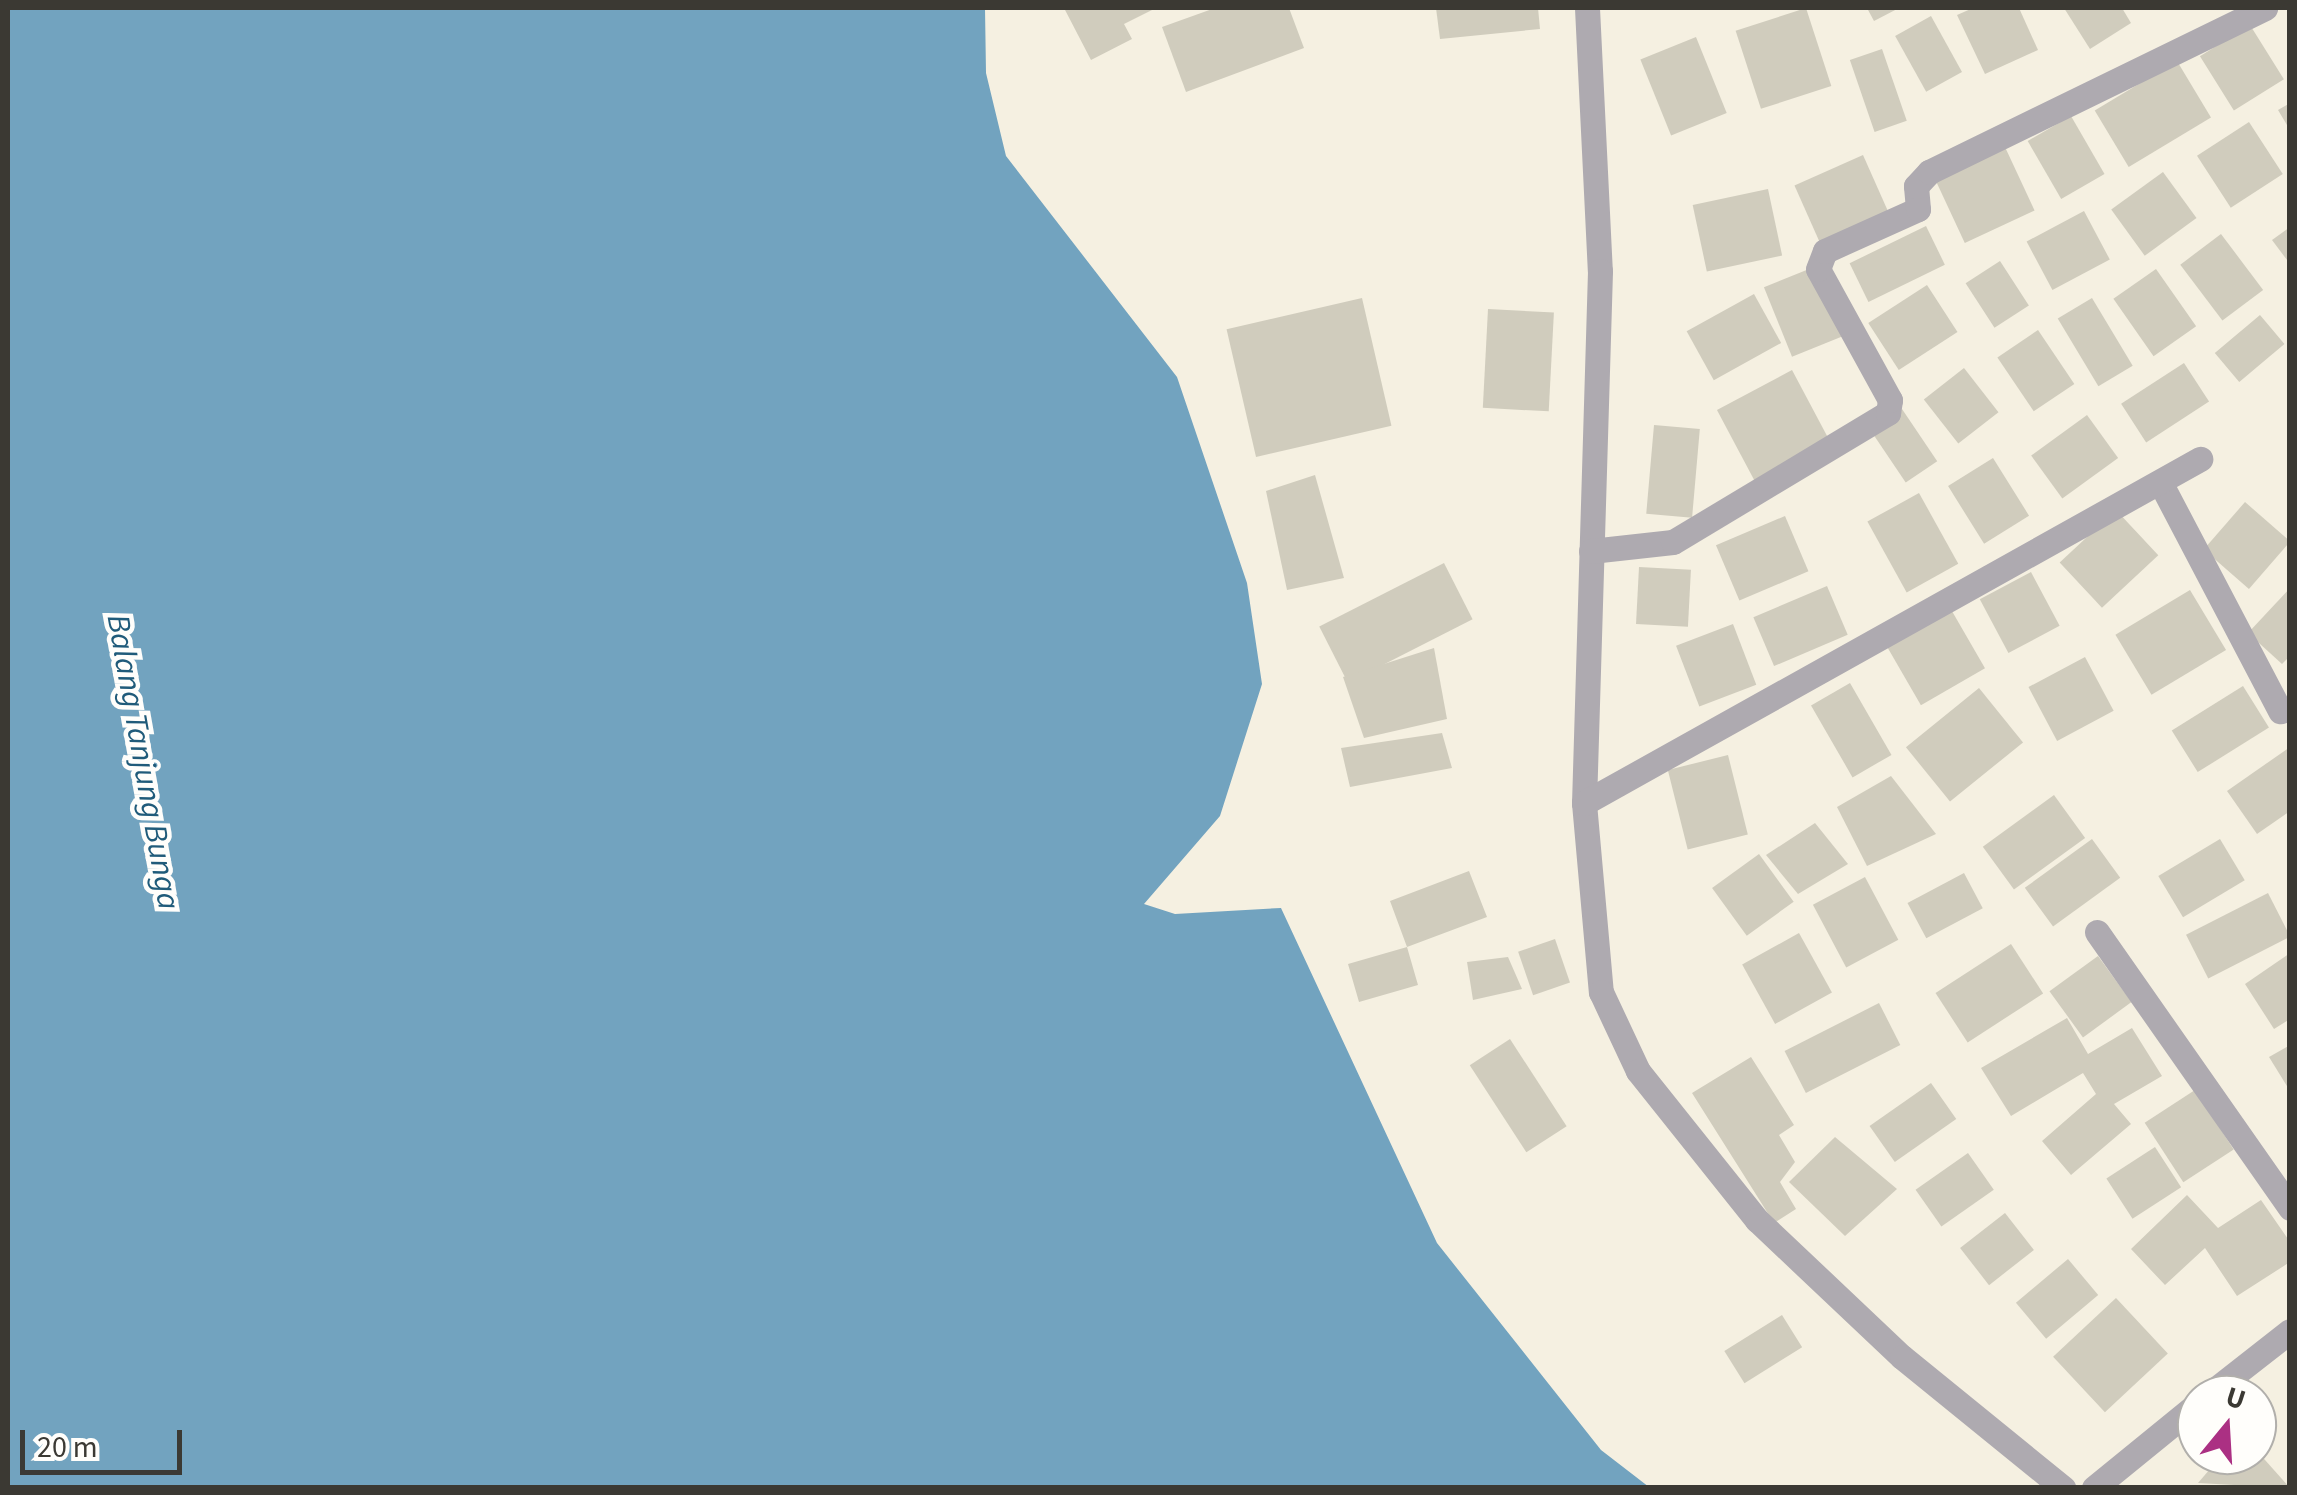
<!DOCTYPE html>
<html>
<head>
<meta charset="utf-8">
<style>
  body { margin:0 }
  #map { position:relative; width:2297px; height:1495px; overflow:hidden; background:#f5f0e1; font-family:"Source Sans 3",sans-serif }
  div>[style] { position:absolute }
  .water>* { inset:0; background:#72a3bf }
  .building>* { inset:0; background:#d0ccbd; transform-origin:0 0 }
  .minor>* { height:25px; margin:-12.5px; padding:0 12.5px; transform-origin:12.5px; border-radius:12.5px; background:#aeaab0 }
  span { translate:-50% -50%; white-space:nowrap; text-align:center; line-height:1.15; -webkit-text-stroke:9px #fffefb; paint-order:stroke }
  .water-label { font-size:32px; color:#205b7a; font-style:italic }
  .frame { position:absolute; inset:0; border:10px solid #3b3933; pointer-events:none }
  .north { position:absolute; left:2177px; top:1375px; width:100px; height:100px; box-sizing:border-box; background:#fffefb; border:2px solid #b1afab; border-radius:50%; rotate:18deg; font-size:28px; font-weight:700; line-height:40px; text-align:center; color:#3b3933 }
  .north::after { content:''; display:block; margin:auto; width:35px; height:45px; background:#ab3083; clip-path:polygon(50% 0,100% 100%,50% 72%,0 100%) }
  .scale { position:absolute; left:20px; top:1430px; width:162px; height:45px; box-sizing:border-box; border:5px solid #3b3933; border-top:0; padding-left:12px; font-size:30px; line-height:35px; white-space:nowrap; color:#3b3933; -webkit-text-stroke:8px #fffefb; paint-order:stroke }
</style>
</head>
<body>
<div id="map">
  <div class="water">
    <div style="clip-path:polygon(8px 8px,985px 8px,986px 73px,1006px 156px,1177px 377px,1247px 583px,1262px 684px,1220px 816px,1144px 904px,1175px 914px,1281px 908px,1437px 1243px,1601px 1450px,1649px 1487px,8px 1487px)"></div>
  </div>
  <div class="building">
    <div style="clip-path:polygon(1064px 8px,1156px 8px,1124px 24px,1132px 39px,1091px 60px)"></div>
    <div style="clip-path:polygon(1215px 8px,1289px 8px,1304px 48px,1186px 92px,1162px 27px)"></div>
    <div style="clip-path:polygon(1436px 8px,1538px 8px,1540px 29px,1440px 39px)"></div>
    <div style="left:1806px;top:8px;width:82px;height:74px;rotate:72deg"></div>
    <div style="clip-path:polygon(1867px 8px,1899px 8px,1874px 21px)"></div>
    <div style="clip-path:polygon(1973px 8px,2019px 8px,2038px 50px,1985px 74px,1957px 15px)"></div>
    <div style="clip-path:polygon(2064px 8px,2122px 8px,2131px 23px,2090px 49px)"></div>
    <div style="left:1931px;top:16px;width:64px;height:41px;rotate:61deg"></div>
    <div style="left:2250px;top:25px;width:64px;height:59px;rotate:58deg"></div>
    <div style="left:1696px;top:37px;width:82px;height:60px;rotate:68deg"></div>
    <div style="left:1882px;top:49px;width:76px;height:34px;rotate:71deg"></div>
    <div style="left:2177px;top:61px;width:66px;height:96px;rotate:59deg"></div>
    <div style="clip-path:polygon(2290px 103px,2290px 130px,2278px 110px)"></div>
    <div style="left:2071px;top:116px;width:67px;height:50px;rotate:60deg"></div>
    <div style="left:2249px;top:122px;width:62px;height:62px;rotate:57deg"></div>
    <div style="left:2005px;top:147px;width:70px;height:77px;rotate:65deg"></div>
    <div style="left:1863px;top:155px;width:62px;height:75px;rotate:66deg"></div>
    <div style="left:2163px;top:172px;width:57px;height:64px;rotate:54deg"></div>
    <div style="left:1768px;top:189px;width:68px;height:77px;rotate:78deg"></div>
    <div style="left:2084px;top:211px;width:55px;height:65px;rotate:62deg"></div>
    <div style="left:1926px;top:226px;width:43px;height:85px;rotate:64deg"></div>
    <div style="clip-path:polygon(2290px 227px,2290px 264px,2272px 240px)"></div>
    <div style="left:2221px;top:234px;width:70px;height:51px;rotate:53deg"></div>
    <div style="left:2000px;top:261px;width:53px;height:41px;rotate:57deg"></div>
    <div style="left:1814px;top:267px;width:75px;height:54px;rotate:68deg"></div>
    <div style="left:2156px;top:269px;width:70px;height:52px;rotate:55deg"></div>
    <div style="left:1927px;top:285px;width:56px;height:70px;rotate:57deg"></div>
    <div style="left:1754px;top:294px;width:56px;height:77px;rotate:61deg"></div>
    <div style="left:1362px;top:298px;width:131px;height:139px;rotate:77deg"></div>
    <div style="left:2092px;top:298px;width:79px;height:40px;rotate:59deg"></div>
    <div style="left:1488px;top:309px;width:66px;height:99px;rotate:3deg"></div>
    <div style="left:2260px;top:315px;width:38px;height:59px;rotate:50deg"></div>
    <div style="left:2038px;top:330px;width:65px;height:49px;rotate:56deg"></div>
    <div style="left:2184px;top:363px;width:46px;height:75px;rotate:57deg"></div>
    <div style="left:1964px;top:368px;width:56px;height:51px;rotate:52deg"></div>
    <div style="left:1792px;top:370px;width:81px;height:85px;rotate:62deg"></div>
    <div style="left:1902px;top:409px;width:63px;height:38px;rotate:56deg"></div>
    <div style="left:2087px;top:415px;width:53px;height:69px;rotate:54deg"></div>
    <div style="left:1654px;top:425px;width:46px;height:89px;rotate:5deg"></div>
    <div style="left:1993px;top:458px;width:68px;height:53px;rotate:58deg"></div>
    <div style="clip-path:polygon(1315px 475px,1344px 578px,1287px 590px,1266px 491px)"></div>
    <div style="left:1919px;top:493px;width:81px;height:59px;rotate:61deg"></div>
    <div style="left:2245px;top:502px;width:60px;height:63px;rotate:41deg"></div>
    <div style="left:2116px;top:510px;width:62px;height:77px;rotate:47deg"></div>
    <div style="left:1785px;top:516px;width:60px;height:75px;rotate:67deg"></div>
    <div style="left:1444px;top:563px;width:63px;height:140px;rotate:63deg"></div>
    <div style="left:1639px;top:567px;width:52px;height:57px;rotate:3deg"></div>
    <div style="left:2031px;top:572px;width:61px;height:58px;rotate:62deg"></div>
    <div style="left:1827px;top:586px;width:53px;height:80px;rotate:67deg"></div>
    <div style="clip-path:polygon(2290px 588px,2290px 656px,2282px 664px,2248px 633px)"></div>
    <div style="left:2190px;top:590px;width:70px;height:87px;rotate:59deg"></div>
    <div style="left:1949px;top:606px;width:72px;height:74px;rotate:60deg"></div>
    <div style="left:1733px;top:624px;width:65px;height:61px;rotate:69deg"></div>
    <div style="clip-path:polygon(1434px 648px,1447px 719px,1364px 738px,1343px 677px)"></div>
    <div style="left:2085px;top:657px;width:61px;height:64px;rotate:62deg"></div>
    <div style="left:1850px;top:683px;width:83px;height:45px;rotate:60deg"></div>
    <div style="left:2243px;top:686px;width:49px;height:84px;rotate:58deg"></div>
    <div style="left:1979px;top:688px;width:70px;height:94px;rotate:51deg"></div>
    <div style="clip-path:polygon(1442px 733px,1452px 768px,1350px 787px,1341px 748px)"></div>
    <div style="clip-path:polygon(2290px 747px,2290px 811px,2257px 834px,2227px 791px)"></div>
    <div style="left:1728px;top:755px;width:82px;height:62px;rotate:76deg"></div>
    <div style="clip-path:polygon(1891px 776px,1936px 834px,1867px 866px,1837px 807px)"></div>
    <div style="left:2054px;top:795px;width:53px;height:88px;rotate:54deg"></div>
    <div style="clip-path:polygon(1815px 823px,1848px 864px,1798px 894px,1766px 855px)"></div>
    <div style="left:2092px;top:839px;width:48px;height:83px;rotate:54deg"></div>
    <div style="left:2220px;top:839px;width:48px;height:72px;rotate:59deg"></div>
    <div style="left:1759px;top:854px;width:59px;height:58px;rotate:54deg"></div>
    <div style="clip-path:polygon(1469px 871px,1487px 917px,1407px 947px,1418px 985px,1359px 1002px,1348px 964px,1407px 947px,1390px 901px)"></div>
    <div style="left:1964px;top:873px;width:40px;height:64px;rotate:62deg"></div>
    <div style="left:1865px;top:877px;width:71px;height:59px;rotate:62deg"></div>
    <div style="left:2268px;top:893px;width:49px;height:92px;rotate:63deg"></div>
    <div style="left:1799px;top:933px;width:68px;height:65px;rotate:61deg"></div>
    <div style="left:1555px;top:939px;width:46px;height:39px;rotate:71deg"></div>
    <div style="left:2011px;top:944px;width:59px;height:90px;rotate:57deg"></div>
    <div style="clip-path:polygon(2290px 953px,2290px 1019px,2274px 1029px,2245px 984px)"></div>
    <div style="left:2098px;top:956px;width:57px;height:60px;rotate:54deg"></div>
    <div style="clip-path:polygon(1508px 957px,1522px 989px,1473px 1000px,1467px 962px)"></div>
    <div style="left:1879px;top:1003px;width:47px;height:106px;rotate:63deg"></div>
    <div style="clip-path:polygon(2067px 1018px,2088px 1054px,2132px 1028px,2162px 1076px,2114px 1104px,2131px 1124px,2071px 1175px,2042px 1141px,2096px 1094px,2083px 1073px,2011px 1116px,1981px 1068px)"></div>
    <div style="left:1510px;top:1039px;width:104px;height:48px;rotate:57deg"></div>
    <div style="clip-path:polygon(2290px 1045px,2290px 1091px,2269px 1057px)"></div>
    <div style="clip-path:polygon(1751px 1057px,1794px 1125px,1779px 1135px,1795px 1162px,1780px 1182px,1796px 1209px,1774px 1223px,1692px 1093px)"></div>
    <div style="left:1931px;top:1083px;width:44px;height:75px;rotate:55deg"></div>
    <div style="left:2195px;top:1090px;width:71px;height:60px;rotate:57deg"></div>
    <div style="clip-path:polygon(1835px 1137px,1897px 1189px,1845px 1236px,1789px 1182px)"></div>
    <div style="left:2155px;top:1147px;width:48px;height:58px;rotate:57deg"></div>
    <div style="left:1968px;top:1153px;width:45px;height:64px;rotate:55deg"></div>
    <div style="clip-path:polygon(2187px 1195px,2218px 1228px,2261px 1200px,2290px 1242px,2290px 1262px,2237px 1296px,2205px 1248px,2165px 1285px,2131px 1249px)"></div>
    <div style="left:2005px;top:1213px;width:47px;height:57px;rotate:52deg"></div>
    <div style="left:2068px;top:1259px;width:47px;height:68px;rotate:50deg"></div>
    <div style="left:2116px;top:1298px;width:76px;height:86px;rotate:47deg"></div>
    <div style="left:1782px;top:1315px;width:38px;height:68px;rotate:58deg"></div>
    <div style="clip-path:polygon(2257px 1451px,2290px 1488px,2198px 1483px,2222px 1455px)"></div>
  </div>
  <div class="minor">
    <div style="left:1587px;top:8px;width:263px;rotate:87.2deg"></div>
    <div style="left:1600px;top:271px;width:532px;rotate:91.72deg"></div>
    <div style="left:1584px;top:803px;width:190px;rotate:84.9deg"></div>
    <div style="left:1601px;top:992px;width:87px;rotate:64.9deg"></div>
    <div style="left:1638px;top:1071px;width:191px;rotate:51.4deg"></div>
    <div style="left:1757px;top:1220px;width:199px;rotate:43.4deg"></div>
    <div style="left:1902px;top:1357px;width:208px;rotate:39.1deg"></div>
    <div style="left:2160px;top:482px;width:259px;rotate:62.3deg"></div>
    <div style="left:1591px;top:551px;width:82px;rotate:-6.3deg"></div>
    <div style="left:1673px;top:542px;width:251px;rotate:-31deg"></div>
    <div style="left:1888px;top:413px;width:13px;rotate:-81deg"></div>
    <div style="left:1890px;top:400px;width:149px;rotate:-118.8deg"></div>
    <div style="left:1818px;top:269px;width:19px;rotate:-69deg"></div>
    <div style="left:1825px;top:251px;width:102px;rotate:-24.3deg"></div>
    <div style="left:1918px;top:209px;width:23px;rotate:-95deg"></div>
    <div style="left:1916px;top:186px;width:19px;rotate:-47deg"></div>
    <div style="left:1929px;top:172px;width:374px;rotate:-26deg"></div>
    <div style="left:1584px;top:803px;width:706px;rotate:-29.18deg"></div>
    <div style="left:2097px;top:932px;width:337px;rotate:55deg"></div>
    <div style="left:2208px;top:1395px;width:104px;rotate:-38deg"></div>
    <div style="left:2094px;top:1488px;width:133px;rotate:-39.2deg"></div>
  </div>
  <div class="water-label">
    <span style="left:143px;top:762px;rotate:80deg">Balang Tanjung Bunga</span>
  </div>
  <div class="frame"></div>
  <div class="north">U</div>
  <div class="scale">20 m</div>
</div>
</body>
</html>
